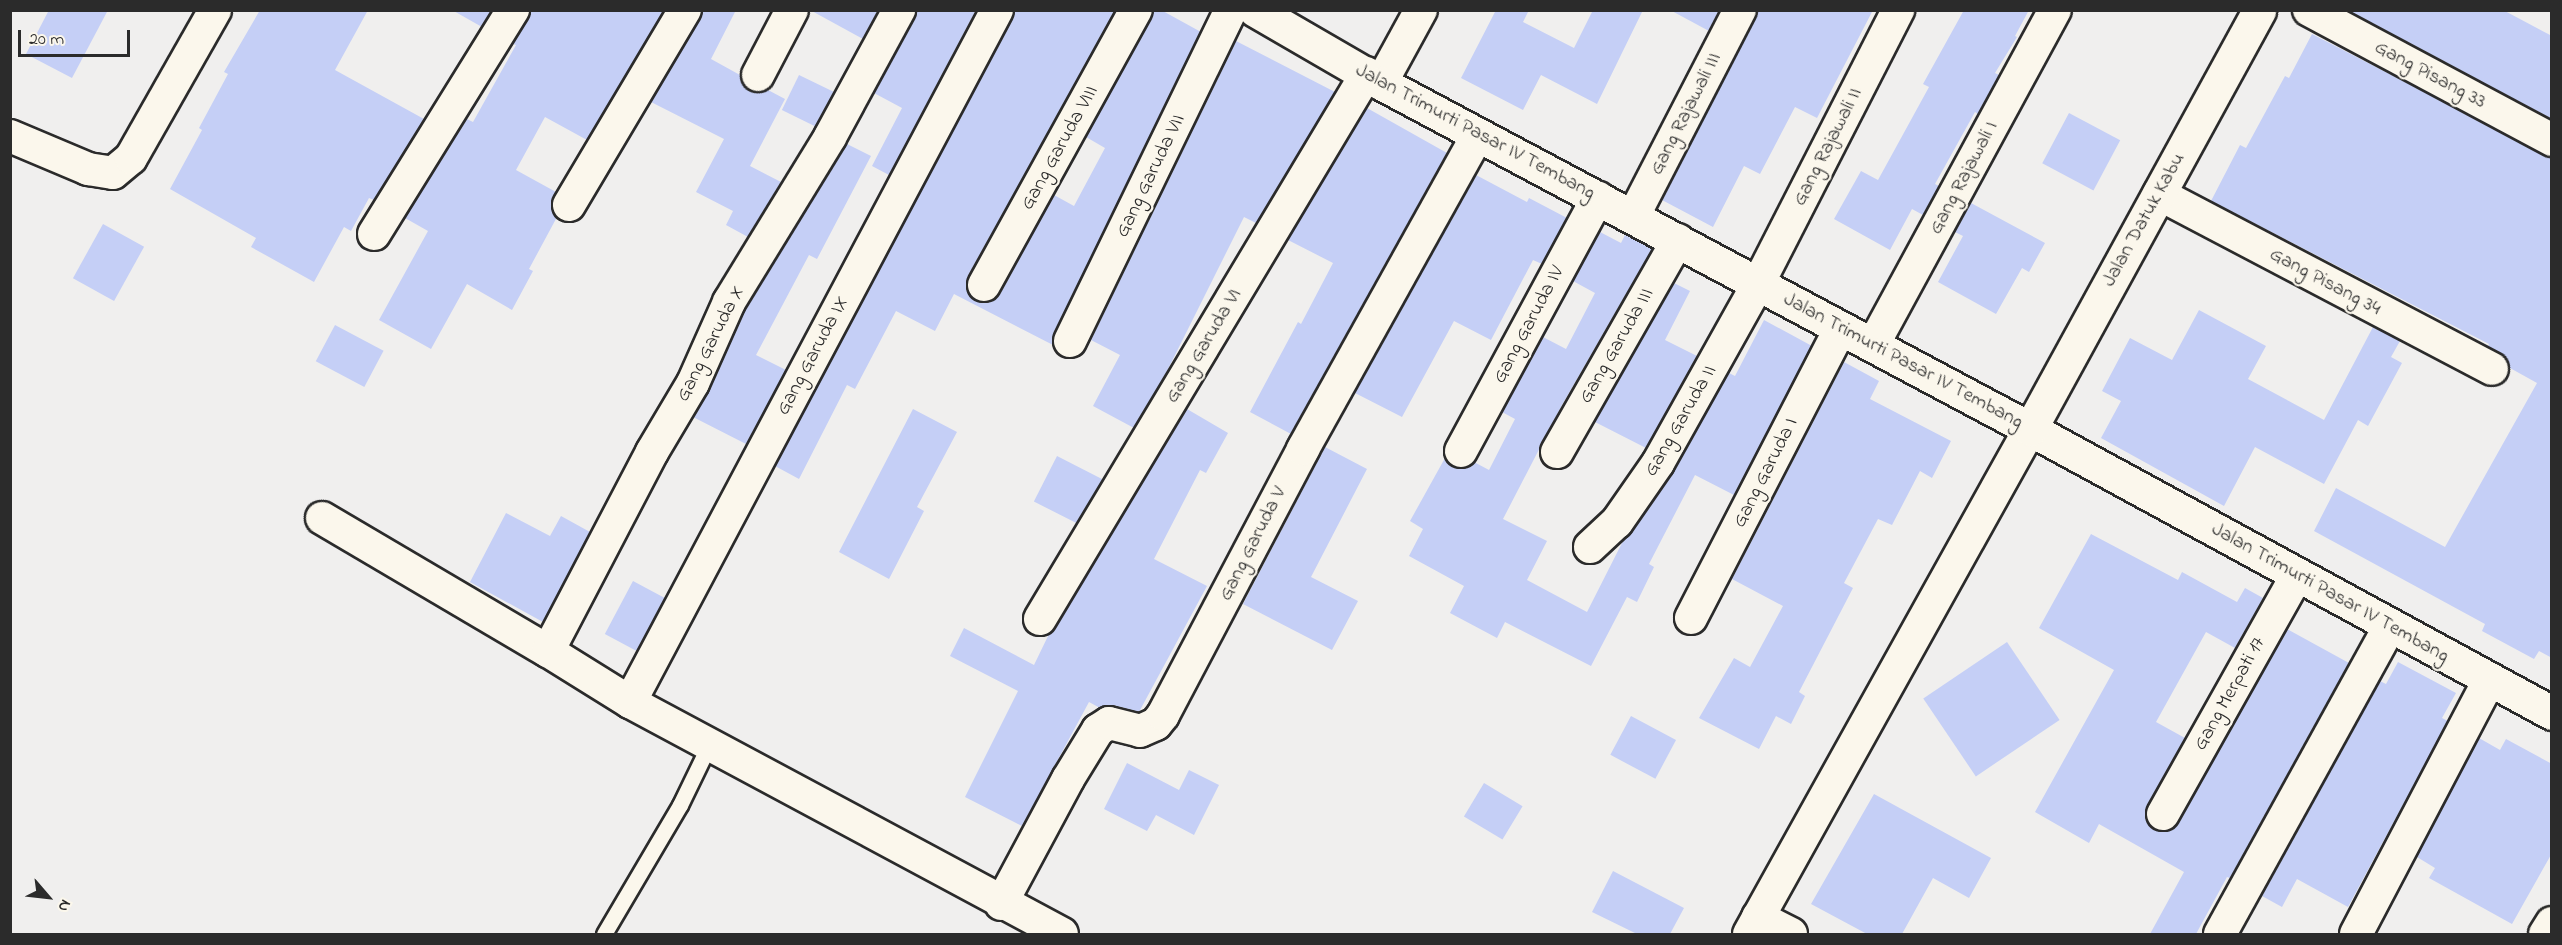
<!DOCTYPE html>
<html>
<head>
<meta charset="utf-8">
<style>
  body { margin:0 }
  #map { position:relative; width:2562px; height:945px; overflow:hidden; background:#f0efee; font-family:"Indie Flower",sans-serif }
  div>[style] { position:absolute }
  .building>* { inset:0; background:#c5cff6; transform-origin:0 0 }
  .roads { filter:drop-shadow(2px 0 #2b2b2b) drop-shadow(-2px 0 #2b2b2b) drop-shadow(0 2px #2b2b2b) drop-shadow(0 -2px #2b2b2b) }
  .service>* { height:15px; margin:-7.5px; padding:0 7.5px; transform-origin:7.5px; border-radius:7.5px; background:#fbf7ec }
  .minor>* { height:32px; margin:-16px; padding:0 16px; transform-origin:16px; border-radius:16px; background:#fbf7ec }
  .tertiary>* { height:33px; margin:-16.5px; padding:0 16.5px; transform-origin:16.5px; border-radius:16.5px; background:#fbf7ec }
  span { translate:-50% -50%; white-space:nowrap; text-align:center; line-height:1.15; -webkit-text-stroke:4.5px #fbf7ec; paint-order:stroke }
  .street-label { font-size:20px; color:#2b2b2b }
  .frame { position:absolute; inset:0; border:12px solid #2b2b2b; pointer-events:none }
  .north { position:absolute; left:18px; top:867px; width:60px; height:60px; -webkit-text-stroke:4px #fbf7ec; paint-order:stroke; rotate:118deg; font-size:16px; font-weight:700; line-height:24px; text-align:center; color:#2b2b2b }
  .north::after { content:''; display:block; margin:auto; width:21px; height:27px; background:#2b2b2b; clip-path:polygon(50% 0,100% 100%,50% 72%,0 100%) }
  .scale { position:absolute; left:18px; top:30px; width:112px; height:27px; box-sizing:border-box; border:3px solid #2b2b2b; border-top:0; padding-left:8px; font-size:18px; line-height:21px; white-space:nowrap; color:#2b2b2b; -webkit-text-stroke:4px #fbf7ec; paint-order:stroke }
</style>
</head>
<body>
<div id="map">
  <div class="building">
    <div style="clip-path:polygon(49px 10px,108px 10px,72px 78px,26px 54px)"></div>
    <div style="clip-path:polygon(260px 10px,368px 10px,335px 70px,424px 119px,374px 200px,369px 198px,351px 231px,344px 227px,314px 282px,251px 247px,256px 238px,170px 189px,202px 130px,199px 128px,228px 74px,224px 72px)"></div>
    <div style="clip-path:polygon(452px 10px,492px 10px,482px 27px)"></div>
    <div style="clip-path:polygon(531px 10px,664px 10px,587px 140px,545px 117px,516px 170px,556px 192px,551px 205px,557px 217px,529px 269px,533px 271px,512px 310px,467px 284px,431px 349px,379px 320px,428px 231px,405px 218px,467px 119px,473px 122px,516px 45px,513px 44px)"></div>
    <div style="clip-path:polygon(703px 10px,736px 10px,711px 59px,740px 75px,743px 84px,749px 91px,759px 93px,768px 90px,785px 99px,750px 166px,781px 182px,748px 237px,726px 225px,733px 211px,696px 192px,724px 139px,651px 102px,700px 19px)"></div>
    <div style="clip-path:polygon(810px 10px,878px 10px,863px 39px)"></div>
    <div style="clip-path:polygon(917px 10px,976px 10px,889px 175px,872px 166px,902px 108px,874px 93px)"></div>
    <div style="clip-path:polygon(1015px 10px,1115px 10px,968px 276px,966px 285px,968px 294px,975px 300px,984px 303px,993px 301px,1000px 294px,1054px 195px,1074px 206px,1105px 148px,1086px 137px,1154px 10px,1161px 10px,1201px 32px,1054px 333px,1053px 345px,954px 294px,935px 331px,896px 311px,855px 389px,847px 385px,799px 479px,775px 466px)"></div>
    <div style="clip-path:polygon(1496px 10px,1529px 10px,1523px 22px,1574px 48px,1593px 10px,1643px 10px,1597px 104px,1541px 75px,1523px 110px,1461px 78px)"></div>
    <div style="clip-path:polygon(1670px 10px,1719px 10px,1709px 31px)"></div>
    <div style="clip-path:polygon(1758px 10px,1873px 10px,1817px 118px,1795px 107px,1760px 174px,1744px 166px,1713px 227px,1662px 200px)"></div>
    <div style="clip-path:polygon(1964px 10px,2029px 10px,2015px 36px,2017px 37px,1995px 73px,1999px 75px,1978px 114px,1975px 112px,1935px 184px,1939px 186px,1923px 215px,1912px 209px,1890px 250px,1834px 219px,1861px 171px,1878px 180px,1929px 87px,1923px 84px)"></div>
    <div style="clip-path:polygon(2503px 10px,2552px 36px,2552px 119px,2349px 11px)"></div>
    <div style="clip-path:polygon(2312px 34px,2552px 158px,2552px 658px,2539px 651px,2534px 659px,2482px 631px,2485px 624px,2314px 531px,2336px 488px,2445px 547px,2537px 383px,2510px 368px,2507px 359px,2488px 346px,2489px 344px,2211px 201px,2240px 145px,2246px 148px,2285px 76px,2289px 78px)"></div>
    <div style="clip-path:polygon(1236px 41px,1335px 92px,1256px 223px,1244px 217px,1165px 375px,1134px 428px,1093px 406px,1120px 355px,1091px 340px)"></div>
    <div style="left:799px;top:75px;width:39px;height:39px;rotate:26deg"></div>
    <div style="clip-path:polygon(1367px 108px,1447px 153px,1291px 434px,1250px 412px,1298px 322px,1301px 324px,1333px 263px,1288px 240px)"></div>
    <div style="left:2069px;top:113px;width:58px;height:57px;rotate:28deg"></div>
    <div style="clip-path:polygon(847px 144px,871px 156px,817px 259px,809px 255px,756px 355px,786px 370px,746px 444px,693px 417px,709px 390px,745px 310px)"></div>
    <div style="clip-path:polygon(1476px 175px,1527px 202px,1529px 198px,1567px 218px,1542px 264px,1533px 260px,1491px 340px,1454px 321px,1402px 417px,1355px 393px)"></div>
    <div style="clip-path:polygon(1971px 203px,2045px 243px,2029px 272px,2022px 268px,1996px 314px,1938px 282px,1963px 236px,1955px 232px)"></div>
    <div style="left:103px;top:224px;width:47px;height:62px;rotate:29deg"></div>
    <div style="clip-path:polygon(1600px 232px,1621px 243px,1625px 235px,1652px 249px,1562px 405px,1503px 519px,1547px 541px,1527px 580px,1587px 612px,1623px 541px,1673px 473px,1729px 373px,1735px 376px,1764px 320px,1812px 346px,1734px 495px,1695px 475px,1649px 564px,1654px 567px,1637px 602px,1627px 597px,1591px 666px,1505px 622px,1497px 638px,1450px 613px,1464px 586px,1409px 556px,1423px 529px,1410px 521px,1445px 458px,1453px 467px,1462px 469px,1474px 462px,1489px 470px,1515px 419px,1502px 412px,1543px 337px,1566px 349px,1595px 293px,1573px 281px)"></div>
    <div style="clip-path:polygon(1674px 283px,1690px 291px,1665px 340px,1697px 356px,1646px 448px,1595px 422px)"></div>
    <div style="clip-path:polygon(2199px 310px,2266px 346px,2248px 379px,2324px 420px,2373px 327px,2400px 341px,2391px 357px,2402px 363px,2368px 426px,2358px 420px,2324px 484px,2255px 447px,2224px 506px,2101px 438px,2121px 401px,2102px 391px,2130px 338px,2172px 360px)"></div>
    <div style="left:335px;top:325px;width:55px;height:41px;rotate:28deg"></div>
    <div style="clip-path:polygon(1844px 362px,1879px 381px,1870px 399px,1951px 441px,1932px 478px,1920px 471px,1892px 525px,1878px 519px,1844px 583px,1853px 588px,1799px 692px,1805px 696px,1791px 724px,1776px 716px,1759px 749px,1699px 718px,1734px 658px,1750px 667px,1783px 606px,1732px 579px)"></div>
    <div style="clip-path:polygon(913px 409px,957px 432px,917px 507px,924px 511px,889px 579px,839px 552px)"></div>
    <div style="clip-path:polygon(1187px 409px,1228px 433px,1206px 473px,1200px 470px,1154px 559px,1207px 586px,1139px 712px,1113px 705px,1100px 708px,1089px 702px,1022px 826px,965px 797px,1018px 691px,950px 656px,964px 628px,1034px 665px,1049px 634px,1055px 628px)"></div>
    <div style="clip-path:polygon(1325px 447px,1367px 469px,1311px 577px,1358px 601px,1332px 650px,1243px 604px)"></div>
    <div style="left:1057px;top:456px;width:51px;height:51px;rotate:27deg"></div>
    <div style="clip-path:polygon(506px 513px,550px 536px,561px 516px,590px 532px,543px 622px,470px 582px)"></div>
    <div style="clip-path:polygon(2091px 534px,2178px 580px,2182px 572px,2237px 602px,2245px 588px,2263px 598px,2235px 648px,2206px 632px,2156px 722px,2185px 738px,2147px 806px,2145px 814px,2147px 823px,2155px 830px,2163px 832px,2172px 830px,2179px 823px,2287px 629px,2349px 663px,2230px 878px,2227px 877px,2196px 934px,2150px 934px,2184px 872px,2099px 824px,2089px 843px,2035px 812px,2114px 670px,2039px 628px)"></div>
    <div style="left:633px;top:581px;width:36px;height:60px;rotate:28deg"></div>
    <div style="left:2007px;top:642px;width:94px;height:101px;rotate:56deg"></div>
    <div style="clip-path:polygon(2398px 662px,2456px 693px,2442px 718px,2448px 721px,2348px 907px,2297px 879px,2282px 907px,2262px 896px,2380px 681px,2386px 684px)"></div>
    <div style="left:1631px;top:716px;width:51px;height:44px;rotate:28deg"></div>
    <div style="clip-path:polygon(2479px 738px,2500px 750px,2506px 739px,2552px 764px,2552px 853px,2512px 924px,2429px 878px,2435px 868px,2417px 857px)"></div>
    <div style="clip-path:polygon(1127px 763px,1179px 790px,1189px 770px,1219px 785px,1194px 835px,1156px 815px,1147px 831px,1104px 809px)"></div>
    <div style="left:1484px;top:783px;width:45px;height:39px;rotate:31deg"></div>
    <div style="clip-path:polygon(1874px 794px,1991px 858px,1969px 898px,1933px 878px,1902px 934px,1867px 934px,1811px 904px)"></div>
    <div style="clip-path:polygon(1613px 871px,1684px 908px,1670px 934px,1637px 934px,1592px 912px)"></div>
  </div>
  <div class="roads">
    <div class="service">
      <div style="left:604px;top:934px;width:150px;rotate:-59.5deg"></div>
      <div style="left:680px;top:805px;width:67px;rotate:-64.2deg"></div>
    </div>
    <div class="minor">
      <div style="left:2309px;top:10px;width:276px;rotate:28.1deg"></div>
      <div style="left:758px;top:75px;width:73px;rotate:-62.4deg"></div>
      <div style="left:1381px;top:83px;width:83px;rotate:-61.3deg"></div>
      <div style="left:10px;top:136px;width:85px;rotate:22.9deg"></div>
      <div style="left:88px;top:169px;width:25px;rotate:9deg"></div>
      <div style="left:113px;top:173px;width:23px;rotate:-40deg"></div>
      <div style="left:131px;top:158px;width:170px;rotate:-60.4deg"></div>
      <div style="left:2159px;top:194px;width:376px;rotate:27.7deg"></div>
      <div style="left:569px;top:205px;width:227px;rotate:-59.3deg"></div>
      <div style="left:1633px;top:217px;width:233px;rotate:-62.7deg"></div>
      <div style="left:374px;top:234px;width:264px;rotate:-58.2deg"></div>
      <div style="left:984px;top:285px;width:314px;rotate:-61.1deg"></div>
      <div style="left:1070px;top:341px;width:368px;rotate:-64.1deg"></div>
      <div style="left:1873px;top:345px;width:381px;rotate:-61.5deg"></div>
      <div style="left:1461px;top:451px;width:288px;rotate:-61.6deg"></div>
      <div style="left:1557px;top:452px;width:244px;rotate:-60.3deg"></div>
      <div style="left:322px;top:518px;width:262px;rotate:30.5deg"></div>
      <div style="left:548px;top:651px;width:97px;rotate:31.9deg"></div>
      <div style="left:630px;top:702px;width:490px;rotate:28.2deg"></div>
      <div style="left:1590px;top:547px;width:37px;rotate:-43deg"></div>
      <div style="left:1617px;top:522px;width:72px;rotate:-55.2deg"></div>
      <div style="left:1658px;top:463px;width:205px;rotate:-60.8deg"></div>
      <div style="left:1758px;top:284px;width:308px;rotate:-62.9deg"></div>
      <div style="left:1691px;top:618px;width:326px;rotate:-62.7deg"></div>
      <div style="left:1040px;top:619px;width:636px;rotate:-59.08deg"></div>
      <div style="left:548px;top:651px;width:225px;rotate:-62.4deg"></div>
      <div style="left:652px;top:452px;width:80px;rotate:-59.3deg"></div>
      <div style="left:693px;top:383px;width:89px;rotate:-66deg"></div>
      <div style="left:729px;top:302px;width:193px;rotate:-58.5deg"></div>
      <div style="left:830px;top:137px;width:145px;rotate:-61.5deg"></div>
      <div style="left:630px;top:702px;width:783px;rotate:-62.06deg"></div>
      <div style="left:2163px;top:814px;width:274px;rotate:-60.7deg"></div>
      <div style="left:1001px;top:904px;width:142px;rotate:-61.8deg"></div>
      <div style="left:1068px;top:779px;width:57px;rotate:-58.5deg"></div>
      <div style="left:1098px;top:730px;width:13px;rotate:-32deg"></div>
      <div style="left:1109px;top:723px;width:32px;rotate:14deg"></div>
      <div style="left:1140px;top:731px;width:17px;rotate:-24deg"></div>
      <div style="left:1156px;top:724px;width:11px;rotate:-52deg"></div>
      <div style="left:1163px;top:715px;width:301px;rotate:-62.2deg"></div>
      <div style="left:1303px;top:449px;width:359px;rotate:-60.9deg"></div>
      <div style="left:1758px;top:917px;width:37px;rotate:27deg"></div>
      <div style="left:1749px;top:934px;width:578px;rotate:-60.91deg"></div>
      <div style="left:2220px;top:934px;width:352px;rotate:-61.1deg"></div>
      <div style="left:2356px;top:934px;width:288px;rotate:-62.3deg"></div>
      <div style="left:2545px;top:934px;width:13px;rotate:-58deg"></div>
    </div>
    <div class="tertiary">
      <div style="left:1255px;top:10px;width:146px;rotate:30.1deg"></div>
      <div style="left:1381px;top:83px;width:735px;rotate:28.06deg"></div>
      <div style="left:2030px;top:429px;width:594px;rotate:28.55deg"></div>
      <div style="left:2030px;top:429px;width:477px;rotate:-61.3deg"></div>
    </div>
  </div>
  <div class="street-label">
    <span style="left:2430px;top:75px;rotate:28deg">Gang Pisang 33</span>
    <span style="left:1686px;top:114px;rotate:-63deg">Gang Rajawali III</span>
    <span style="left:1475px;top:132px;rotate:28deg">Jalan Trimurti Pasar IV Tembang</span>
    <span style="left:1828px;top:147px;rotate:-63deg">Gang Rajawali II</span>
    <span style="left:1060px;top:148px;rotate:-61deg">Gang Garuda VIII</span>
    <span style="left:1151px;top:176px;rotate:-64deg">Gang Garuda VII</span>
    <span style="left:1964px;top:178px;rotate:-62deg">Gang Rajawali I</span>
    <span style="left:2144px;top:220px;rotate:-61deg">Jalan Datuk Kabu</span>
    <span style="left:2325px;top:282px;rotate:28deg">Gang Pisang 34</span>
    <span style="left:1529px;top:325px;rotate:-62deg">Gang Garuda IV</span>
    <span style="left:711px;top:344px;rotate:-63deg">Gang Garuda X</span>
    <span style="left:1204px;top:346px;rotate:-59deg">Gang Garuda VI</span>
    <span style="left:1617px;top:346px;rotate:-60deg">Gang Garuda III</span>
    <span style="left:813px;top:356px;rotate:-62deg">Gang Garuda IX</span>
    <span style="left:1903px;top:361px;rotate:28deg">Jalan Trimurti Pasar IV Tembang</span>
    <span style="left:1681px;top:421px;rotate:-60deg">Gang Garuda II</span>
    <span style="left:1766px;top:473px;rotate:-63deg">Gang Garuda I</span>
    <span style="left:1253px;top:544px;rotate:-63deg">Gang Garuda V</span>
    <span style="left:2330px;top:593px;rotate:29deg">Jalan Trimurti Pasar IV Tembang</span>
    <span style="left:2230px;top:694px;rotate:-61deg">Gang Merpati 17</span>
  </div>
  <div class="frame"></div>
  <div class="north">N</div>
  <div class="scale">20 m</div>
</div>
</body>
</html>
